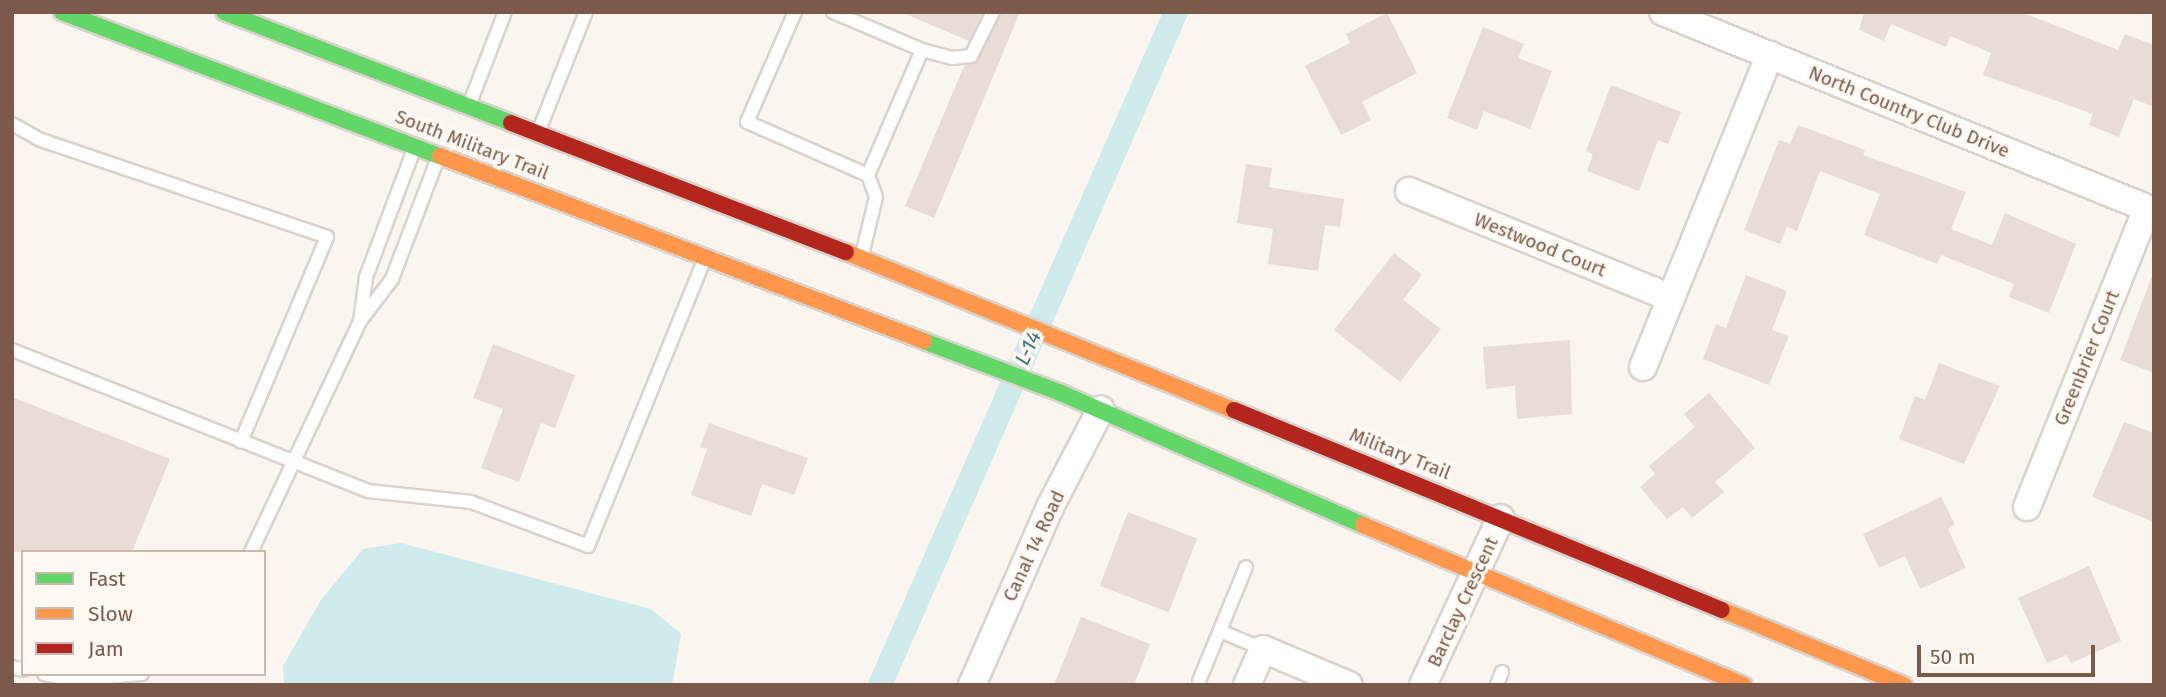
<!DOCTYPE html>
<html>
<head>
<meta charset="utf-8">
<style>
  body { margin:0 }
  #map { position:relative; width:2166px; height:697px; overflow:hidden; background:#faf5ef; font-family:"Fira Sans",sans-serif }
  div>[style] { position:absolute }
  .water>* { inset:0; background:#cfeaeb }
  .canal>* { height:24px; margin:-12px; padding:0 12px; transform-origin:12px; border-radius:12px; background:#cfeaeb }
  .building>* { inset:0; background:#e7ddd6; transform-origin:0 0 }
  .roads { filter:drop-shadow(2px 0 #dad2cd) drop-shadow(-2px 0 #dad2cd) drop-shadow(0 2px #dad2cd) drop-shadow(0 -2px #dad2cd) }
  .lane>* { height:12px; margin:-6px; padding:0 6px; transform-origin:6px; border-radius:6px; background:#fefefd }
  .street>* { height:26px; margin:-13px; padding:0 13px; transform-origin:13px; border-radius:13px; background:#fefefd }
  .fast>* { height:16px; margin:-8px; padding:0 8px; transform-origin:8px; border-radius:8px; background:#63d668 }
  .slow>* { height:16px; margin:-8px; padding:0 8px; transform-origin:8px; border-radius:8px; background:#ff974d }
  .jam>* { height:16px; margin:-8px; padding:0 8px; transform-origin:8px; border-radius:8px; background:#b3261e }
  span { translate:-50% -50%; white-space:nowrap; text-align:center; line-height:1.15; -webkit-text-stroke:7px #fff9f3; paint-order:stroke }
  .street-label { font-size:19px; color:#7b5a4b }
  .water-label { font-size:21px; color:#3d7981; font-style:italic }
  .frame { position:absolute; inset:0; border:14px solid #7b5a4b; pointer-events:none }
  .legend { position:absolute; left:21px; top:550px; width:245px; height:126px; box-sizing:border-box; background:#fff9f3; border:2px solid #cab9b0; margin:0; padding:9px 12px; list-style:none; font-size:21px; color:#7b5a4b }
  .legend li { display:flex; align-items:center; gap:14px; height:35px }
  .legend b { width:35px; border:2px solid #cab9b0 }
  .scale { position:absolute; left:1917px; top:645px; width:178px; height:32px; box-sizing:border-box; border:4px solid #7b5a4b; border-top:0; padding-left:9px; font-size:21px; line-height:24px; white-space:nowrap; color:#7b5a4b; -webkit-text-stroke:5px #fff9f3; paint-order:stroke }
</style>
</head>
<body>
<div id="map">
  <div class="water">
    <div style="clip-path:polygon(401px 543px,651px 609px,681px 634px,672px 685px,284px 685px,283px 666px,321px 600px,363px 549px)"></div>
  </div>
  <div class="canal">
    <div style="left:880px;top:685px;width:735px;rotate:-66.26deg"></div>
  </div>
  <div class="building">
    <div style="clip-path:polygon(901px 12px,983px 12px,969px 41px)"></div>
    <div style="clip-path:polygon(1002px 12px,1020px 12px,934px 218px,905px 206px,964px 66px,978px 60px)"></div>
    <div style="clip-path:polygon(1864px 12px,2021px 12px,2118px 50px,2125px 34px,2154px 45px,2154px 107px,2134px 99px,2119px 137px,2089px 125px,2093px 114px,1983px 75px,1991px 53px,1950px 36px,1946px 47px,1891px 24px,1884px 41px,1859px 30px)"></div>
    <div style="clip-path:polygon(1387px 13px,1417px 73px,1362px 102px,1371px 120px,1341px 135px,1305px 66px,1350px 43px,1346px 34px)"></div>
    <div style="clip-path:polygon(1483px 27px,1524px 44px,1518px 58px,1552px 71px,1530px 129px,1484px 111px,1477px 130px,1447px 118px)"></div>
    <div style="clip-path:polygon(1611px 85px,1681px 112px,1668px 144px,1658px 140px,1639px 191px,1587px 171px,1593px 154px,1586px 151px)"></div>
    <div style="clip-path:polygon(1798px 125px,1865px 150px,1863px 155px,1966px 192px,1951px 229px,1992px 245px,2005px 213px,2076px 244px,2049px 313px,2009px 297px,2014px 284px,1941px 255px,1937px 264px,1864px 235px,1880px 194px,1820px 171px,1797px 231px,1787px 227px,1780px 244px,1744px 230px,1779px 140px,1790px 144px)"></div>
    <div style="clip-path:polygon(1246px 164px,1272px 168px,1269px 187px,1344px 199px,1340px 227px,1325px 225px,1318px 271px,1268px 264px,1273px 229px,1237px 223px)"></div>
    <div style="clip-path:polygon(1394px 253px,1422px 275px,1403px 300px,1441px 329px,1400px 382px,1334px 330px)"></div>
    <div style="clip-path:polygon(1746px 275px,1787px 291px,1772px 330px,1789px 336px,1769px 385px,1703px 359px,1716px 324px,1726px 328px)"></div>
    <div style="clip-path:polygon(2152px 276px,2154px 277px,2154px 373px,2120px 360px)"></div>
    <div style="clip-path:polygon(1570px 340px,1572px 414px,1517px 419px,1515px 386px,1486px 389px,1483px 347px)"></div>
    <div style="clip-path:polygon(493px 344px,575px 375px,555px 428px,541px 423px,519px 482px,481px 468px,503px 409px,473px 398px)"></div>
    <div style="clip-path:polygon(1939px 363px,2000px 386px,1964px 464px,1899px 439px,1915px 396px,1925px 400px)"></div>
    <div style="clip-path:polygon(1709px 393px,1755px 448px,1715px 482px,1724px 492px,1692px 518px,1683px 507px,1667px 519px,1640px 487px,1655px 474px,1649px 466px,1695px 427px,1684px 414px)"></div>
    <div style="clip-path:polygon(12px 397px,170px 459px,132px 552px,12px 552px)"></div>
    <div style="clip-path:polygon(2124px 422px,2154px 433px,2154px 522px,2092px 497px)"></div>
    <div style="clip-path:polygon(709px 423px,808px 458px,794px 495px,762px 484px,751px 516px,691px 495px,707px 449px,700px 447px)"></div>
    <div style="clip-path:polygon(1941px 497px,1955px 525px,1948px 529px,1966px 568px,1920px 589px,1905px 556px,1879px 568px,1863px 534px)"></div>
    <div style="left:1128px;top:512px;width:74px;height:79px;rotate:21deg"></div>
    <div style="clip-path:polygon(2089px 566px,2121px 641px,2071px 663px,2067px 655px,2047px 663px,2018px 598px)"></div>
    <div style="clip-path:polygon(1081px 617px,1150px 644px,1134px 685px,1054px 685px)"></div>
  </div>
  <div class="roads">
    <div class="lane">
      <div style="left:795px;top:12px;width:120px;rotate:113.6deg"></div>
      <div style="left:747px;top:122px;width:132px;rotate:23.7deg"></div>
      <div style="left:868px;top:175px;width:23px;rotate:70deg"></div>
      <div style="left:876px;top:197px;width:60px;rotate:103.6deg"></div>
      <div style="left:833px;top:12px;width:97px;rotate:23.1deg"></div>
      <div style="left:922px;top:50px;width:31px;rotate:15deg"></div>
      <div style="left:952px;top:58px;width:19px;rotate:-6deg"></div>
      <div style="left:971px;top:56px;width:49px;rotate:-63.4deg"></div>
      <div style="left:470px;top:103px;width:97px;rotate:-69deg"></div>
      <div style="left:12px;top:124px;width:33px;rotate:29deg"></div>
      <div style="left:41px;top:140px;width:302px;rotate:18.7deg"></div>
      <div style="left:327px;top:237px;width:222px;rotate:112.8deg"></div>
      <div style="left:539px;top:130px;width:127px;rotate:-68.3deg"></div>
      <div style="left:868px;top:175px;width:136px;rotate:-66.6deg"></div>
      <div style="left:360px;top:321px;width:44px;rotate:-82.2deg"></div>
      <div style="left:366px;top:277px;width:137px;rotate:-69.4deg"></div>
      <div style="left:12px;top:350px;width:383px;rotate:21.6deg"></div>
      <div style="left:368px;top:491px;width:104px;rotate:6.1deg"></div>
      <div style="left:471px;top:502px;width:125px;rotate:20.6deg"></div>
      <div style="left:588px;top:546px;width:309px;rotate:-67.9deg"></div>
      <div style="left:251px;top:552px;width:255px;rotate:-64.7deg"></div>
      <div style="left:360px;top:321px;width:53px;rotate:-52.7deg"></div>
      <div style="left:392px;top:279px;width:129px;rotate:-69.2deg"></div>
      <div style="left:1220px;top:631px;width:47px;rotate:22.7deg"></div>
      <div style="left:12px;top:667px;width:11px;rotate:15deg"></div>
      <div style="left:44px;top:674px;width:31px;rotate:11deg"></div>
      <div style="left:74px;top:680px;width:68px;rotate:-5deg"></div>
      <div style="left:1199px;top:681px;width:123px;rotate:-67.6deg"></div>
      <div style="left:1497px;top:685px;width:14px;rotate:-69deg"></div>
    </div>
    <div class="street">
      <div style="left:1663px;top:12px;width:530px;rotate:22.06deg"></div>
      <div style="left:1409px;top:191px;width:283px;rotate:22.2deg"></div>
      <div style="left:1643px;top:367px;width:337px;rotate:-67.9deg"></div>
      <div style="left:2027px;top:507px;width:321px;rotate:-68.1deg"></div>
      <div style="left:972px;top:685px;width:194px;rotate:-66.3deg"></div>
      <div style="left:1050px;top:507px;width:110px;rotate:-62.5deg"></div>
      <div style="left:1247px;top:685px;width:39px;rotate:-66deg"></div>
      <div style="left:1263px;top:649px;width:93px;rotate:22.7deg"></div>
      <div style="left:1423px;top:685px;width:184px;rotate:-65deg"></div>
    </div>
    <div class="fast">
      <div style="left:62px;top:12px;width:404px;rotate:20.9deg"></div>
      <div style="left:224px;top:12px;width:308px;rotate:21.1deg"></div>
      <div style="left:924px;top:341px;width:147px;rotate:20.8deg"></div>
      <div style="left:1061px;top:393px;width:330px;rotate:23.6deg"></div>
    </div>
    <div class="slow">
      <div style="left:440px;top:156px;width:518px;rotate:20.92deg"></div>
      <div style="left:846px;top:252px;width:419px;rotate:22.2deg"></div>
      <div style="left:1363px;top:525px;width:413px;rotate:22.8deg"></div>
      <div style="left:1722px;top:610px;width:197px;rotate:22.4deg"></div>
    </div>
    <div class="jam">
      <div style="left:511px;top:123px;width:359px;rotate:21.1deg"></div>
      <div style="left:1234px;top:410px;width:527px;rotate:22.29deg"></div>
    </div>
  </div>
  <div class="street-label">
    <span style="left:1909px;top:112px;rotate:22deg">North Country Club Drive</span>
    <span style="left:472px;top:145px;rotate:21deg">South Military Trail</span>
    <span style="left:1540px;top:245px;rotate:22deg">Westwood Court</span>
    <span style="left:2087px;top:358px;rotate:-68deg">Greenbrier Court</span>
    <span style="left:1400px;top:454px;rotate:22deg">Military Trail</span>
    <span style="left:1034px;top:546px;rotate:-65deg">Canal 14 Road</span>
    <span style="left:1463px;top:602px;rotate:-65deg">Barclay Crescent</span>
  </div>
  <div class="water-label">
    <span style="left:1028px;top:348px;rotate:-66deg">L-14</span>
  </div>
  <div class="frame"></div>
  <ul class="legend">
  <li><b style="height:9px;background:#63d668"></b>Fast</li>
  <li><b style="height:9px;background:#ff974d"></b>Slow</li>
  <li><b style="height:9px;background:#b3261e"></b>Jam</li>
  </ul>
  <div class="scale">50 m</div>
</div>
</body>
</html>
